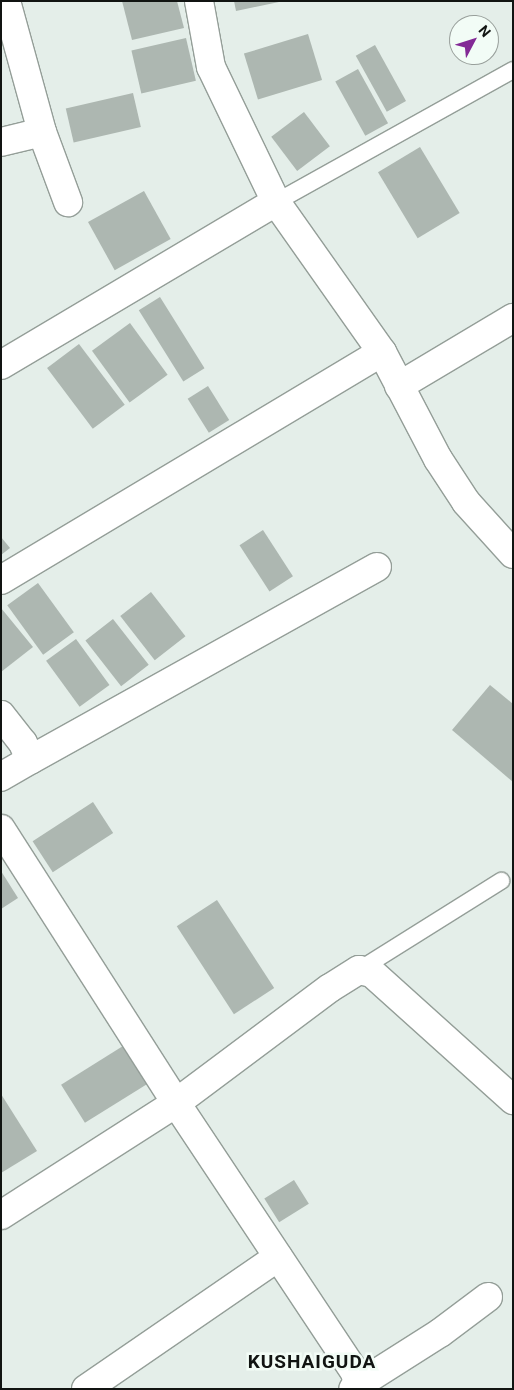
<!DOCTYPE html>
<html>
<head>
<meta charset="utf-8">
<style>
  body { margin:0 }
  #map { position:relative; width:514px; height:1390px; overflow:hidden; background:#e4eee9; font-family:Roboto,sans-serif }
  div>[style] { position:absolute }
  .building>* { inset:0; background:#adb7b1; transform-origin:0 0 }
  .roads { filter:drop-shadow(1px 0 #949e98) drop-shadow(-1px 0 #949e98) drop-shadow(0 1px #949e98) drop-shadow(0 -1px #949e98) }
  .lane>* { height:16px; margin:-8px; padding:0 8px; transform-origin:8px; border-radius:8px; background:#fff }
  .street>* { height:28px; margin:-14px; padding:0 14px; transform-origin:14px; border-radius:14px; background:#fff }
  span { translate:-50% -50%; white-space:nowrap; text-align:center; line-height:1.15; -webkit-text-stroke:5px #f2fcf6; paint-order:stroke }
  .district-label { font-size:19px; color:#111412; font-weight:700; letter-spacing:1px }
  .frame { position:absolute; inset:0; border:2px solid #111412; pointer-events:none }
  .north { position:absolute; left:449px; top:15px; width:50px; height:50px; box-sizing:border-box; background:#f2fcf6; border:1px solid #989f9b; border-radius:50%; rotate:50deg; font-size:14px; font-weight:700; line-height:20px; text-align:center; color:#111412 }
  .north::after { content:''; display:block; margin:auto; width:18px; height:22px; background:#832996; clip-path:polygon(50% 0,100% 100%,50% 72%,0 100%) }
</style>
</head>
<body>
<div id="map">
  <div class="building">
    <div style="clip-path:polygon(122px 1px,177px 1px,184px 28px,132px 40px)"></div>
    <div style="clip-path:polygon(234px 1px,279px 1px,279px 2px,236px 11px)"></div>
    <div style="left:308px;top:34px;width:48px;height:67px;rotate:73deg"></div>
    <div style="left:186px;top:38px;width:44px;height:56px;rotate:77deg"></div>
    <div style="left:375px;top:45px;width:64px;height:22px;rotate:61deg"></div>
    <div style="left:358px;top:69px;width:62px;height:26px;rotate:61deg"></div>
    <div style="left:133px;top:93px;width:35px;height:69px;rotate:77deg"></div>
    <div style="left:304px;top:112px;width:43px;height:41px;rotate:53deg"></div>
    <div style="left:420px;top:147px;width:77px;height:49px;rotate:59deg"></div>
    <div style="left:144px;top:191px;width:55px;height:64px;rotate:61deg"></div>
    <div style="left:160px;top:297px;width:84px;height:25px;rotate:58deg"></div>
    <div style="left:130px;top:323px;width:64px;height:47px;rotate:54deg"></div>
    <div style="left:79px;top:344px;width:76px;height:40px;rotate:53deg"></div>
    <div style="left:208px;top:386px;width:40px;height:24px;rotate:58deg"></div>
    <div style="left:263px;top:530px;width:55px;height:28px;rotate:57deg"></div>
    <div style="clip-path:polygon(1px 537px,10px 548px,1px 555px)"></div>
    <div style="left:38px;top:583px;width:61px;height:38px;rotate:54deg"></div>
    <div style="left:151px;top:592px;width:56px;height:39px;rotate:52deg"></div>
    <div style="clip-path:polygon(1px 608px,33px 647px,1px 672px)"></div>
    <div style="left:113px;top:619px;width:58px;height:35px;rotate:52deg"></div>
    <div style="left:76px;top:639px;width:57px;height:37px;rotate:54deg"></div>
    <div style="clip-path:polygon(490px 685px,513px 704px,513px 782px,452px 730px)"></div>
    <div style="left:93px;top:802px;width:37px;height:72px;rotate:57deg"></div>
    <div style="clip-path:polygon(1px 871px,18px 898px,1px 909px)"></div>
    <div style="left:217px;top:900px;width:105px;height:48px;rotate:57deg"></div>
    <div style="left:123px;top:1046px;width:45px;height:73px;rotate:58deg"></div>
    <div style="clip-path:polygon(1px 1094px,37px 1151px,1px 1173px)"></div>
    <div style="left:294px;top:1180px;width:28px;height:35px;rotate:58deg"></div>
  </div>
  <div class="roads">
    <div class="lane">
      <div style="left:276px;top:202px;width:271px;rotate:-29.1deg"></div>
      <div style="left:359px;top:970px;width:168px;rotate:-32.1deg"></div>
    </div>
    <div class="street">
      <div style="left:6px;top:1px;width:136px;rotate:74.6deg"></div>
      <div style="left:199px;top:1px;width:67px;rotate:79.7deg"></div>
      <div style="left:211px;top:67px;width:150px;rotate:64.3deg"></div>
      <div style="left:276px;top:202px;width:184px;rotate:54.8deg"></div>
      <div style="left:382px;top:352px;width:121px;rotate:62.4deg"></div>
      <div style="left:438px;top:459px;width:51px;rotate:56.9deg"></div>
      <div style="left:466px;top:502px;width:70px;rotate:47.9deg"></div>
      <div style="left:1px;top:142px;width:42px;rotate:-13.7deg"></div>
      <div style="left:42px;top:132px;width:75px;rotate:69.6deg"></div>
      <div style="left:1px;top:365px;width:320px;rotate:-30.7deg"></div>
      <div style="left:399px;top:386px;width:133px;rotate:-30.8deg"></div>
      <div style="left:1px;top:580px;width:444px;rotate:-30.9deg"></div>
      <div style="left:1px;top:715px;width:36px;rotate:52deg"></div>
      <div style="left:23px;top:743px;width:18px;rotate:68deg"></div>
      <div style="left:30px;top:760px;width:34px;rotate:150deg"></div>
      <div style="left:30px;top:760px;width:397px;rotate:-29.1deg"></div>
      <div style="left:1px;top:829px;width:325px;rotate:57.4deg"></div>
      <div style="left:176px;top:1103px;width:323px;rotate:56.4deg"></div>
      <div style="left:355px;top:1372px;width:13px;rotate:77deg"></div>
      <div style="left:358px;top:1385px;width:6px;rotate:141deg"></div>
      <div style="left:1px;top:1215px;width:208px;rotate:-32.6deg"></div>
      <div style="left:176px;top:1103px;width:192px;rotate:-36.8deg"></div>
      <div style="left:330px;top:988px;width:34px;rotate:-32deg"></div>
      <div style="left:359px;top:970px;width:13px;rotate:13deg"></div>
      <div style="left:372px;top:973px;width:190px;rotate:42deg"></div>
      <div style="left:358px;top:1385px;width:97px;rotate:-32.4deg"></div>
      <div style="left:440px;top:1333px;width:60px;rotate:-36.9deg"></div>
      <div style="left:86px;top:1389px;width:233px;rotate:-34.5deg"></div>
    </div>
  </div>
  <div class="district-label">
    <span style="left:312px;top:1362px">KUSHAIGUDA</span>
  </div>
  <div class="frame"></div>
  <div class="north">N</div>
</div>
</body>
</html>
